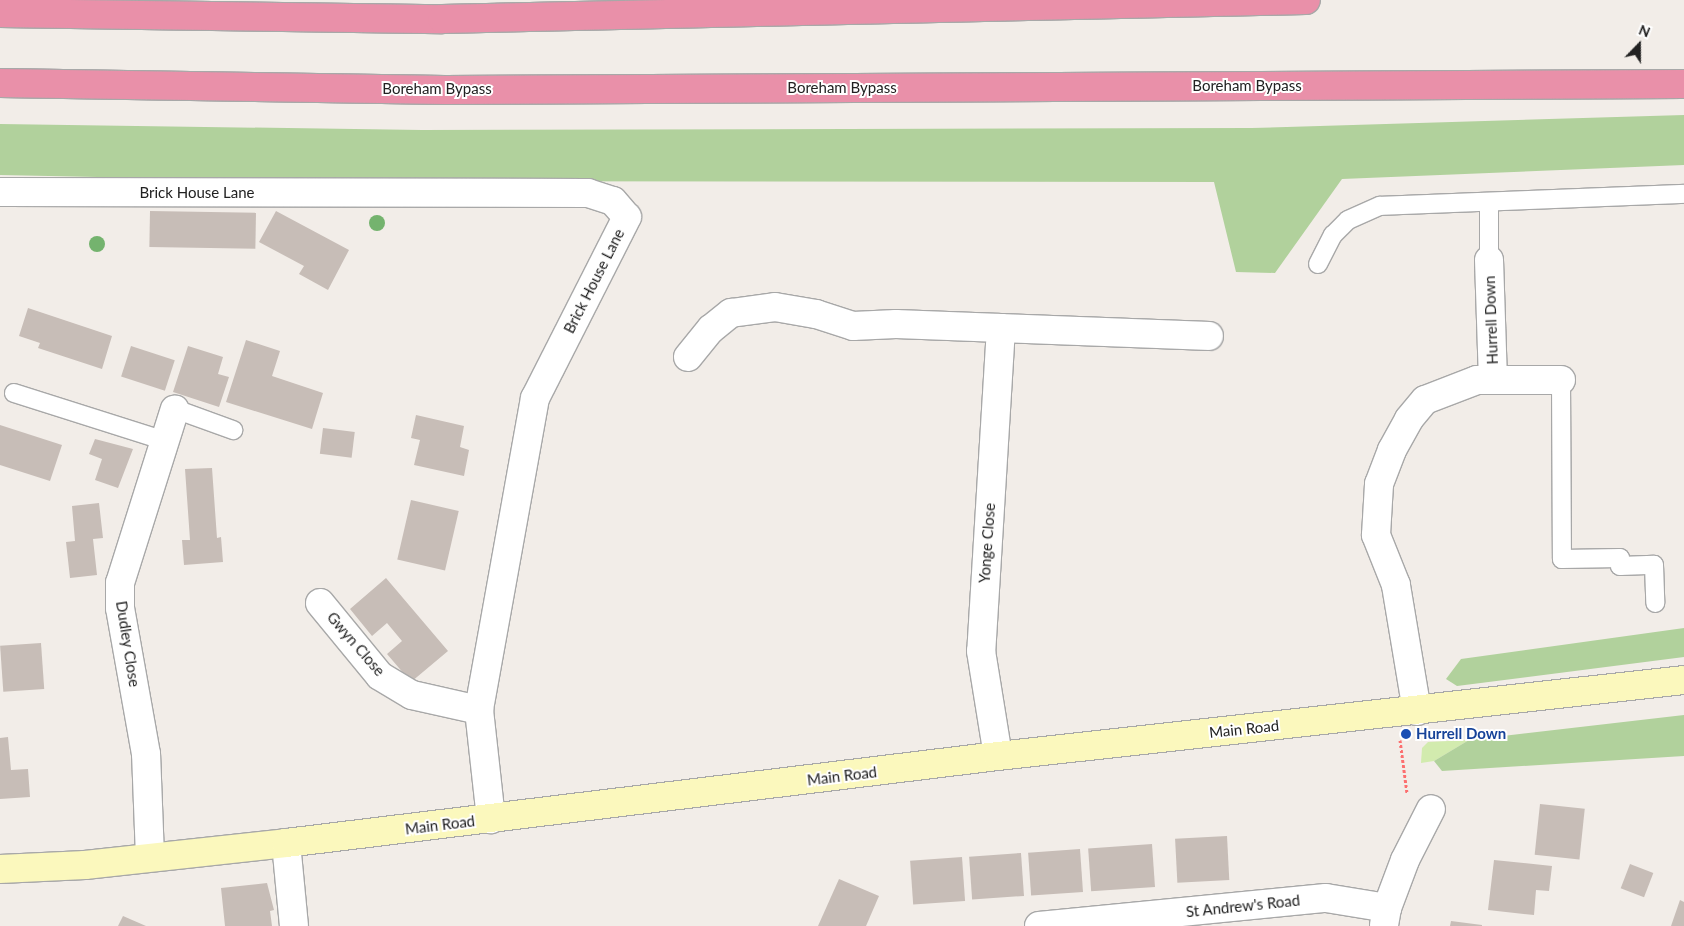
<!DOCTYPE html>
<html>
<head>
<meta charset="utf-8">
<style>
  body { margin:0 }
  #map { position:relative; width:1684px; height:926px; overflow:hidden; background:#f2ede8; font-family:Lato,sans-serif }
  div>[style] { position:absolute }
  .grass>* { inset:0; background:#d2ebae }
  .forest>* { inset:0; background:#b1d19c }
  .building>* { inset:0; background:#c7bdb7; transform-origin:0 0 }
  .path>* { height:3px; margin-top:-1.5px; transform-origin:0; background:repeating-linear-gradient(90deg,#fc6f6f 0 2.5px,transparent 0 5px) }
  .roads { filter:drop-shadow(1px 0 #a8a8a8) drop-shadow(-1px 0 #a8a8a8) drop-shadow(0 1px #a8a8a8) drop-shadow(0 -1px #a8a8a8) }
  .lane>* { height:18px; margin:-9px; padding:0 9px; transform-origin:9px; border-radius:9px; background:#fff }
  .street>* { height:28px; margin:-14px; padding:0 14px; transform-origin:14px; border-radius:14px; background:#fff }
  .secondary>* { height:28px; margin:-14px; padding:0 14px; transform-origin:14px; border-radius:14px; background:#fbf8bd }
  .highway>* { height:28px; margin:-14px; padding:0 14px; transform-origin:14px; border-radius:14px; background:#e990a9 }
  .trees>* { width:16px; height:16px; margin:-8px; border-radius:50%; background:#74b36e }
  .dots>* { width:14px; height:14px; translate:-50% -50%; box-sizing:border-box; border:2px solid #fff; border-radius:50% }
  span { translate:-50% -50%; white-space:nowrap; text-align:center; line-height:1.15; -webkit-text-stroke:4px #fff; paint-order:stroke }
  .street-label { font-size:15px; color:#212121 }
  .transit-label { font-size:15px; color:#164399; font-weight:700 }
  .left { translate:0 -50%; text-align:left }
  .north { position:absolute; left:1614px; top:20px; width:50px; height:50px; -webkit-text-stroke:4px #fff; paint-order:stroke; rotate:22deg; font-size:14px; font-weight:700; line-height:20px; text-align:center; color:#212121 }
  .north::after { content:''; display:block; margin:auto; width:18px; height:22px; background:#212121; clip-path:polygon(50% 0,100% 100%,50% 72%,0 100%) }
</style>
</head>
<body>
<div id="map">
  <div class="grass">
    <div style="clip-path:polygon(1469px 740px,1434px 761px,1421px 763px,1422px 748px,1428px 742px)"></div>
  </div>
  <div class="forest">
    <div style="clip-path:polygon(1684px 115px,1684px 165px,1342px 179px,1275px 273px,1236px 272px,1214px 182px,292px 181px,0 175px,0 124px,422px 130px,1252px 128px)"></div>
    <div style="clip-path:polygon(1684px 628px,1684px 657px,1457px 686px,1446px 679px,1461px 659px)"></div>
    <div style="clip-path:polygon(1684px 715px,1684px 756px,1442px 771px,1434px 761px,1469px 740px)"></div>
  </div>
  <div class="building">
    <div style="left:150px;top:211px;width:106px;height:36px;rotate:1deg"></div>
    <div style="clip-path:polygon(276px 211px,349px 250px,328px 290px,299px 274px,304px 266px,259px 242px)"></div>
    <div style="clip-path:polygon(28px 308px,112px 336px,102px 369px,38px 348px,40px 343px,19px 336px)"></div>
    <div style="clip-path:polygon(246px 340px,280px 351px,272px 376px,323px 393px,312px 429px,226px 402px)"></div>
    <div style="left:131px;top:346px;width:46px;height:32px;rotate:18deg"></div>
    <div style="clip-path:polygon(188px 346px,223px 357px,218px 374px,229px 377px,219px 407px,173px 392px)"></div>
    <div style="clip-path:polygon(416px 415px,464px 426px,460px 447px,469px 450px,464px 476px,414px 465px,420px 440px,411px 438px)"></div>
    <div style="clip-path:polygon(0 425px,62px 445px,50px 481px,0 465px)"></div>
    <div style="left:323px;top:428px;width:32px;height:26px;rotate:7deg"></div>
    <div style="clip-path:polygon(95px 439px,133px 449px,118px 488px,95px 480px,102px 459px,89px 454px)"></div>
    <div style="clip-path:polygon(212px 468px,217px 538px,221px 537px,223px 562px,184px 565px,182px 540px,190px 540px,185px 469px)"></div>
    <div style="left:411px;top:500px;width:49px;height:61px;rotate:13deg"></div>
    <div style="clip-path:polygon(99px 503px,103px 538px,93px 539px,97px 575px,70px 578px,66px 542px,75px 541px,72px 506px)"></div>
    <div style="clip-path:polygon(386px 578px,448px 651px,411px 682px,387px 654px,402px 641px,387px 623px,372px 636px,350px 609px)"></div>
    <div style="left:41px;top:643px;width:46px;height:41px;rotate:86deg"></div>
    <div style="clip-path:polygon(8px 737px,11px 770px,28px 769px,30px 797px,0 799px,0 738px)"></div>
    <div style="left:1540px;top:804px;width:45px;height:51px;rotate:6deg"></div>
    <div style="left:1227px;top:836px;width:44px;height:52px;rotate:87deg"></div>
    <div style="left:1152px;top:844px;width:43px;height:64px;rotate:86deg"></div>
    <div style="left:1080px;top:849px;width:43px;height:52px;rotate:86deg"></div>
    <div style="left:1021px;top:853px;width:43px;height:52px;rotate:86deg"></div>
    <div style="left:962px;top:857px;width:44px;height:52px;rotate:86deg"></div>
    <div style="clip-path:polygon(1494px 860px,1552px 866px,1549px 891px,1536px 890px,1534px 915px,1488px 910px)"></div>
    <div style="left:1630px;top:864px;width:25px;height:26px;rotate:21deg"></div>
    <div style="clip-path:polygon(839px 879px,879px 896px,866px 926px,818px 926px)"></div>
    <div style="clip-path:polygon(267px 883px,274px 910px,270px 911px,272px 926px,225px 926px,221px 888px)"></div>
    <div style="clip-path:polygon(1680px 900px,1684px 902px,1684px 926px,1671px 926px)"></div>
    <div style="clip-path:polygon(123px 916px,146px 926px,118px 926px)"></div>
    <div style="clip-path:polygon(1451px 921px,1482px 925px,1482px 926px,1450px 926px)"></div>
  </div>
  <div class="path">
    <div style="left:1400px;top:740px;width:53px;rotate:82.5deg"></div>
  </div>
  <div class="roads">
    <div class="lane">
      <div style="left:1489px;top:260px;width:58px;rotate:-90deg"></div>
      <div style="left:1318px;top:264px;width:33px;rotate:-63deg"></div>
      <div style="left:1333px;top:235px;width:21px;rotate:-45deg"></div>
      <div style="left:1348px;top:220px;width:35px;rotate:-24deg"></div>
      <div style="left:1380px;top:206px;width:304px;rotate:-2.3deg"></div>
      <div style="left:1561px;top:380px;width:179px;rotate:89.7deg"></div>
      <div style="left:1562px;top:559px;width:58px;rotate:-1deg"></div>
      <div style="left:1620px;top:558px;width:8px;rotate:90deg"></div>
      <div style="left:1620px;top:566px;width:34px;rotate:-2deg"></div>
      <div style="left:1654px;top:565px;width:38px;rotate:88deg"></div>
      <div style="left:14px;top:393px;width:158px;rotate:17.6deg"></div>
      <div style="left:175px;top:409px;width:62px;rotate:19.9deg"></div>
    </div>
    <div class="street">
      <div style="left:0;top:192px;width:588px;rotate:0.1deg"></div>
      <div style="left:588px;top:193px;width:26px;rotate:18deg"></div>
      <div style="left:613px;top:201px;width:21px;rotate:49deg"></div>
      <div style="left:627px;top:217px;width:203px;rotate:116.9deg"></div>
      <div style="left:535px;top:398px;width:317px;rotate:100.2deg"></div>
      <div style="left:479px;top:710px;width:110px;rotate:83.7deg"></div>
      <div style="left:1489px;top:260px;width:120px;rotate:88.1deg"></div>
      <div style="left:1001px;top:328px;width:208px;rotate:2.2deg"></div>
      <div style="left:688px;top:357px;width:36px;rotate:-51deg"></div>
      <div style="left:711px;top:329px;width:26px;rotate:-39deg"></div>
      <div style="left:731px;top:313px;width:44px;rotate:-7.8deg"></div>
      <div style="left:775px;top:307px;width:42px;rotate:9.7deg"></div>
      <div style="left:816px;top:314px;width:39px;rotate:18deg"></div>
      <div style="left:853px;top:326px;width:43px;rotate:-2.7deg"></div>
      <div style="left:896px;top:324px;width:105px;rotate:2.2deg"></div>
      <div style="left:1001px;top:328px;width:324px;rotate:93.5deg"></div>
      <div style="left:981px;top:651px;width:106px;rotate:80.8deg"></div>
      <div style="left:320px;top:603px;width:94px;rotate:50.6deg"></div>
      <div style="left:380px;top:676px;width:37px;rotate:31deg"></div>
      <div style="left:412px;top:695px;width:69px;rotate:12.6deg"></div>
      <div style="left:1417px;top:711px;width:128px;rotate:-99.5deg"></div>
      <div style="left:1396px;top:585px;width:54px;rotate:-111.8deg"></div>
      <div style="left:1376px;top:535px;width:51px;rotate:-86.6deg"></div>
      <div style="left:1379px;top:484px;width:36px;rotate:-69deg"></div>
      <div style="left:1392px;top:450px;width:35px;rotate:-61deg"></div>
      <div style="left:1409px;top:419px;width:25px;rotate:-50deg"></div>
      <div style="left:1425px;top:400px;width:56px;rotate:-21deg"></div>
      <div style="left:1477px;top:380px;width:84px"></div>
      <div style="left:286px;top:843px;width:83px;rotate:84.5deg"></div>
      <div style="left:150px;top:857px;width:103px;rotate:-92.2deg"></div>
      <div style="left:146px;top:754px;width:148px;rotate:-100.1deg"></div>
      <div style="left:120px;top:608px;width:25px;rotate:-90deg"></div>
      <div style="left:120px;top:583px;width:182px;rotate:-72.5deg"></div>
      <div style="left:1384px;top:925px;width:17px;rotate:-80deg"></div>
      <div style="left:1387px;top:908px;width:51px;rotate:-69.4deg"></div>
      <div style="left:1405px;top:860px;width:57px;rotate:-63deg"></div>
      <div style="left:1039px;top:926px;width:288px;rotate:-5.6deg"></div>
      <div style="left:1326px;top:898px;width:62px;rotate:9.3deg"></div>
    </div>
    <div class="secondary">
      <div style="left:0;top:869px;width:85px;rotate:-2.7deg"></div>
      <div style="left:85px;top:865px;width:202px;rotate:-6.2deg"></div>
      <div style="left:286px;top:843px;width:717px;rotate:-6.97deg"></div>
      <div style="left:998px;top:756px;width:690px;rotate:-6.32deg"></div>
    </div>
    <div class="highway">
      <div style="left:0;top:13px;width:442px;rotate:0.8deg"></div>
      <div style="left:442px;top:19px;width:864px;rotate:-1.26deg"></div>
      <div style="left:0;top:83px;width:445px;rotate:0.9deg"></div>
      <div style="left:445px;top:90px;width:1239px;rotate:-0.28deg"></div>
    </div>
  </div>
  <div class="trees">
    <div style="left:377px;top:223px"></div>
    <div style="left:97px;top:244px"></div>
  </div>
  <div class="dots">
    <div style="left:1406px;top:734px;background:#1a4fb4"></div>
  </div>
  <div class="street-label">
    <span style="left:1247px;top:86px">Boreham Bypass</span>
    <span style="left:842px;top:88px">Boreham Bypass</span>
    <span style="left:437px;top:89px">Boreham Bypass</span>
    <span style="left:197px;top:193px">Brick House Lane</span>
    <span style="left:594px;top:281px;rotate:-63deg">Brick House Lane</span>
    <span style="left:1491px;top:320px;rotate:-92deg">Hurrell Down</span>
    <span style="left:987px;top:543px;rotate:-86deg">Yonge Close</span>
    <span style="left:128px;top:644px;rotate:81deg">Dudley Close</span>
    <span style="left:356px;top:644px;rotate:49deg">Gwyn Close</span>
    <span style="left:1244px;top:729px;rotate:-6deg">Main Road</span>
    <span style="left:842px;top:776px;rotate:-7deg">Main Road</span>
    <span style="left:440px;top:825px;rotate:-7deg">Main Road</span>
    <span style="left:1243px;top:906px;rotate:-6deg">St Andrew's Road</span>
  </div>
  <div class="transit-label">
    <span class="left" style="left:1416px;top:734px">Hurrell Down</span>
  </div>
  <div class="north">N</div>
</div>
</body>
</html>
